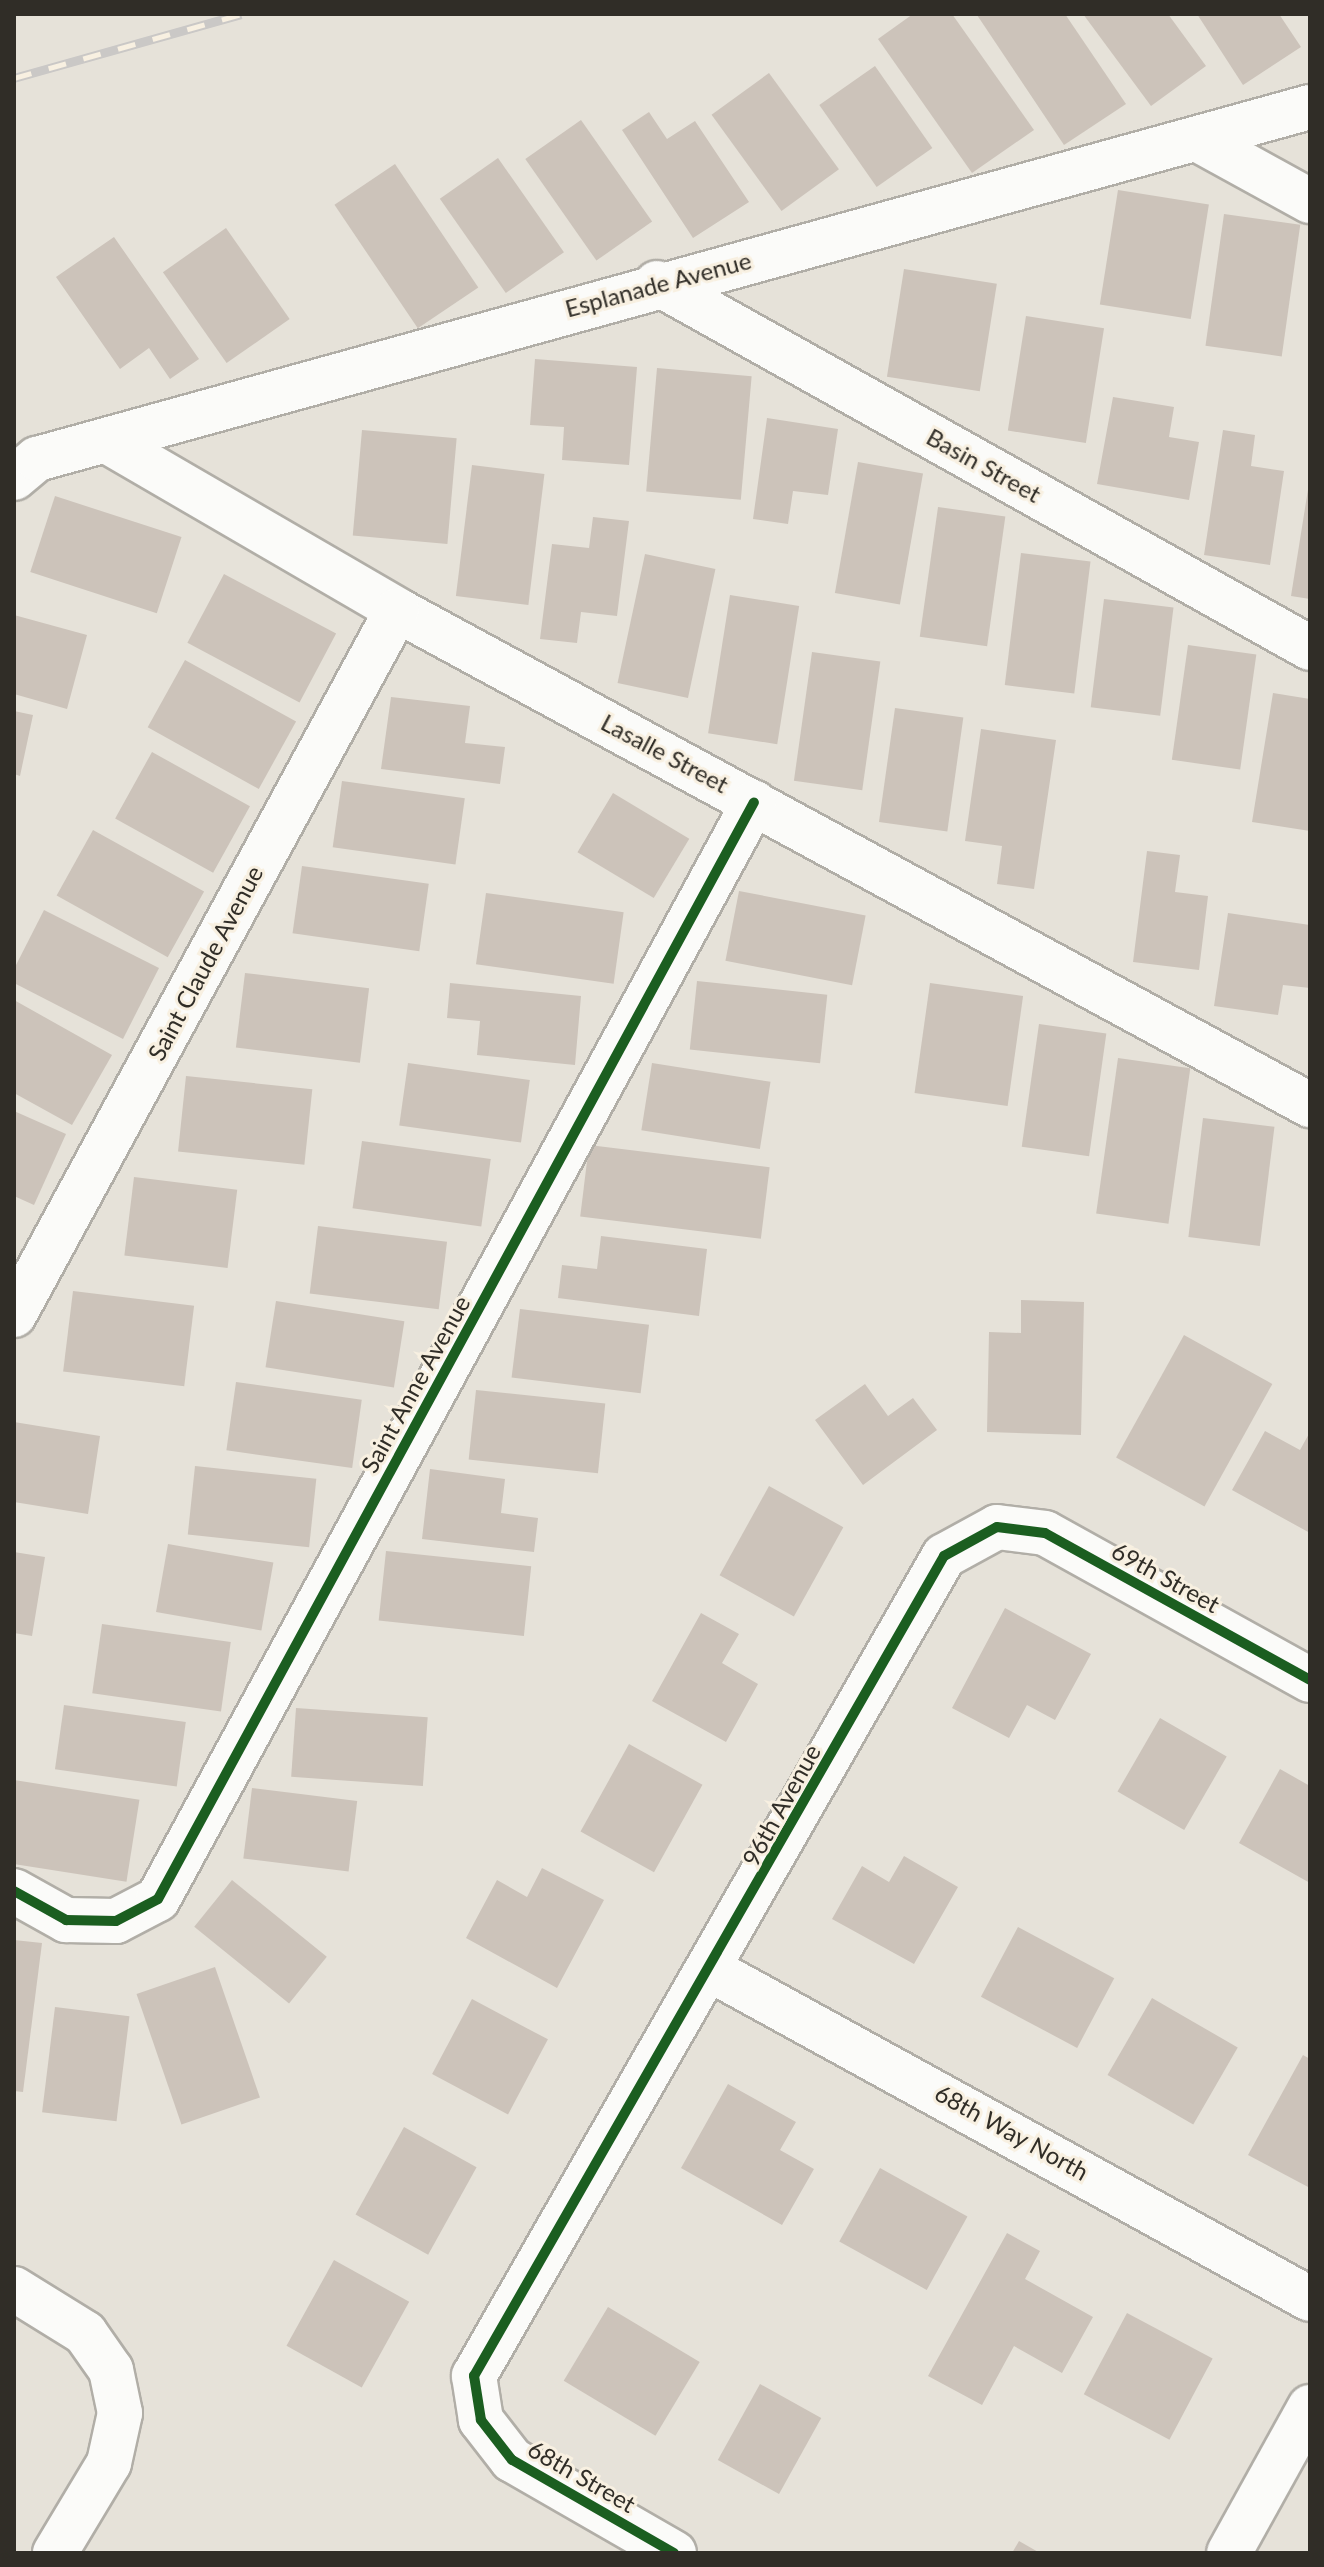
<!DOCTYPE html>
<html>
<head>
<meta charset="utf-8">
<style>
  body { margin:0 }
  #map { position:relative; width:1324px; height:2567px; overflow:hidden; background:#e6e2d9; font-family:Lato,sans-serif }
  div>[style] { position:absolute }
  .building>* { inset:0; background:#ccc3ba; transform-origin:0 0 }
  .roads { filter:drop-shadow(2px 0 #b1aea7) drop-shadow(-2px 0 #b1aea7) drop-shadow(0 2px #b1aea7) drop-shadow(0 -2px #b1aea7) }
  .minor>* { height:44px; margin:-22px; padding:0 22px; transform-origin:22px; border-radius:22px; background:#fbfbf9 }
  .rail>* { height:9px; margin-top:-4.5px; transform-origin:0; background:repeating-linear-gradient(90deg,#f8f0e1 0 18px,#cac8c6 0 36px); box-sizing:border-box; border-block:2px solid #cac8c6 }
  .cycleway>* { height:10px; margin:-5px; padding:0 5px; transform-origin:5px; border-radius:5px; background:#1b5e20 }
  span { translate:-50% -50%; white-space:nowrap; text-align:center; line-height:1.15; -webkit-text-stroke:6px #f8f0e1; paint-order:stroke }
  .street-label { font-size:24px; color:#302d27 }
  .frame { position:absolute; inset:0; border:16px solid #302d27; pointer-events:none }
</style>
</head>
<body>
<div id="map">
  <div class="building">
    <div style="clip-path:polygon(913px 14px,952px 14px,1034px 130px,972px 173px,878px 39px)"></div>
    <div style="clip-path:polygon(1065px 14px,1126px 104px,1064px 145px,977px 15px)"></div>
    <div style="clip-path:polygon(1083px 14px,1168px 14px,1206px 66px,1151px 106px)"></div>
    <div style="clip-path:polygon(1197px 14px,1279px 14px,1301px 47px,1243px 85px)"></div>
    <div style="left:875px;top:66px;width:100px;height:68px;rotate:55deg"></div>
    <div style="left:769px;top:73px;width:119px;height:71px;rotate:54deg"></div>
    <div style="clip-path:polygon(649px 112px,667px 139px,695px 121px,749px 202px,693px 238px,622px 130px)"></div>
    <div style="left:581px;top:120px;width:124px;height:68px;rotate:55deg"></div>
    <div style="left:498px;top:158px;width:115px;height:71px;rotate:55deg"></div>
    <div style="left:395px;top:164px;width:149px;height:73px;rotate:56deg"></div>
    <div style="left:1118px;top:190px;width:92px;height:116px;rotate:9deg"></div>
    <div style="left:1224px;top:214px;width:77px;height:133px;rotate:8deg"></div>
    <div style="left:226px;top:228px;width:111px;height:77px;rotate:55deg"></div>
    <div style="clip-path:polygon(114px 237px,199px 359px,170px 379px,149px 348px,120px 369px,56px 277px)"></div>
    <div style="left:904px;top:269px;width:94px;height:109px;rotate:9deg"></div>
    <div style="left:1026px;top:316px;width:79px;height:116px;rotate:9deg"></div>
    <div style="clip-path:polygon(535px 359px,637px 367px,629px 465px,562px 460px,564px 427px,530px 425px)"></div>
    <div style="left:657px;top:368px;width:95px;height:124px;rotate:5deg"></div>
    <div style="clip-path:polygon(1113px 397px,1174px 407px,1169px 437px,1199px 442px,1189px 500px,1097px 484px)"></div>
    <div style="clip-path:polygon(767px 418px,838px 429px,828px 495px,793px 491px,788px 524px,753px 519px)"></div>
    <div style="left:362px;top:430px;width:95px;height:106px;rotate:5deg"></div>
    <div style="clip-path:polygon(1223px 430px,1255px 435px,1251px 466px,1284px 471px,1270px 565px,1204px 555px)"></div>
    <div style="left:858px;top:462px;width:66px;height:133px;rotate:10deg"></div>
    <div style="left:472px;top:465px;width:73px;height:132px;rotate:7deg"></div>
    <div style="clip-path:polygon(1310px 477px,1310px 599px,1291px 596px)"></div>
    <div style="left:55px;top:496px;width:133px;height:80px;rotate:18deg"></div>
    <div style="left:938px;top:507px;width:68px;height:131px;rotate:8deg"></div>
    <div style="clip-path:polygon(593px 517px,629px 521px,617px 616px,581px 612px,577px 643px,540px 639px,552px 544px,589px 548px)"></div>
    <div style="left:1021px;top:553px;width:70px;height:133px;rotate:7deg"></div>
    <div style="left:645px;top:554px;width:72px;height:132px;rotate:12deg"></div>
    <div style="left:224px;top:574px;width:127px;height:78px;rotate:28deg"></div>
    <div style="left:730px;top:595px;width:70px;height:140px;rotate:9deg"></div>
    <div style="left:1104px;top:599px;width:70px;height:109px;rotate:7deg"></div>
    <div style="clip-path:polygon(14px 615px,87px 635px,67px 709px,14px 694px)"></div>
    <div style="left:1188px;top:645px;width:69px;height:116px;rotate:8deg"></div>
    <div style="left:812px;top:652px;width:69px;height:130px;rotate:8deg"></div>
    <div style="left:185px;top:660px;width:127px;height:77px;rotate:29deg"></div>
    <div style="clip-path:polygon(1273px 693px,1310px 699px,1310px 831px,1252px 822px)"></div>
    <div style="clip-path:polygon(391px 697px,470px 706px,465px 743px,505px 747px,500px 784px,381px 769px)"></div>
    <div style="left:895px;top:708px;width:69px;height:115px;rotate:8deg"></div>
    <div style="clip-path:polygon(14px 711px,33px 715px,20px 776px,14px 774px)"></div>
    <div style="clip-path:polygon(981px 729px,1056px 740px,1034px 889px,997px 884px,1002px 846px,965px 841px)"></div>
    <div style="left:152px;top:752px;width:112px;height:76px;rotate:29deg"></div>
    <div style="left:342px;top:781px;width:124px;height:67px;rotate:8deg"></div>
    <div style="left:613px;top:793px;width:89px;height:69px;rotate:31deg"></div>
    <div style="left:93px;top:830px;width:127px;height:75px;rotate:29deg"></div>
    <div style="clip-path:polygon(1147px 851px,1180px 855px,1175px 892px,1208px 896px,1199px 970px,1133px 962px)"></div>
    <div style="left:302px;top:866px;width:128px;height:68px;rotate:8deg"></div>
    <div style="left:739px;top:891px;width:129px;height:71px;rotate:11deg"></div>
    <div style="left:486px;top:893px;width:139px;height:72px;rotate:8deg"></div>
    <div style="clip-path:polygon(44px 910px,159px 968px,123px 1039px,14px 983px,14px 969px)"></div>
    <div style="clip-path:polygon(1228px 913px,1310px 925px,1310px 988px,1283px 985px,1278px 1015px,1214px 1006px)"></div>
    <div style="left:245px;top:973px;width:125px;height:75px;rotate:7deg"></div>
    <div style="left:697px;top:981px;width:131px;height:69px;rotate:6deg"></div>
    <div style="clip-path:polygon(450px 983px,581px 996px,575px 1065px,477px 1055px,480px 1021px,447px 1018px)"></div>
    <div style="left:930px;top:983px;width:94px;height:111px;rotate:8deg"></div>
    <div style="clip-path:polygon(14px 1000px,112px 1055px,72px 1125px,14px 1093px)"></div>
    <div style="left:1039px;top:1024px;width:68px;height:124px;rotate:8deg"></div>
    <div style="left:1118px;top:1058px;width:73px;height:157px;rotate:8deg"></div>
    <div style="left:408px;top:1063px;width:123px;height:63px;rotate:8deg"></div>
    <div style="left:652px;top:1063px;width:120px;height:68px;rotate:9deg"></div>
    <div style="left:186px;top:1076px;width:127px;height:76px;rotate:6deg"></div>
    <div style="clip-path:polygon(14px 1111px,66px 1134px,34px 1205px,14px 1196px)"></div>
    <div style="left:1203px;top:1118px;width:72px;height:120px;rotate:7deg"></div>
    <div style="left:362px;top:1141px;width:130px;height:68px;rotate:8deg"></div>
    <div style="left:589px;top:1145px;width:182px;height:72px;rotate:7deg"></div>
    <div style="left:134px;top:1177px;width:104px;height:79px;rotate:7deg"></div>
    <div style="left:318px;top:1226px;width:130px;height:68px;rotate:7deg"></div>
    <div style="clip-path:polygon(601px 1236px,707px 1249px,699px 1316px,558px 1298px,562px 1265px,597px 1269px)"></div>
    <div style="left:73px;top:1291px;width:122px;height:81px;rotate:7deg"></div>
    <div style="clip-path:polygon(1021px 1300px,1084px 1302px,1081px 1435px,987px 1432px,989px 1332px,1021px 1333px)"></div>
    <div style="left:276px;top:1301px;width:130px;height:67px;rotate:9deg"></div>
    <div style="left:520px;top:1309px;width:130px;height:69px;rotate:7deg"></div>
    <div style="left:1184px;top:1335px;width:101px;height:140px;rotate:29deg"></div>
    <div style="left:236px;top:1382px;width:127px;height:69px;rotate:8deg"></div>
    <div style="clip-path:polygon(865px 1384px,888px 1416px,913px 1398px,937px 1430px,863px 1485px,815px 1420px)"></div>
    <div style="left:476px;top:1390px;width:130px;height:70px;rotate:6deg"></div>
    <div style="clip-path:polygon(14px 1422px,100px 1436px,88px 1514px,14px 1502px)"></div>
    <div style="clip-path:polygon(1265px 1431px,1300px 1450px,1310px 1432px,1310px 1533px,1232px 1490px)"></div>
    <div style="left:195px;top:1466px;width:122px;height:69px;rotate:6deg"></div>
    <div style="clip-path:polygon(430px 1469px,505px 1479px,501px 1513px,538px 1518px,534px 1552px,422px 1539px)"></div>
    <div style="left:769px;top:1486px;width:85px;height:102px;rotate:29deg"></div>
    <div style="left:168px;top:1544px;width:107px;height:69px;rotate:10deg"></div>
    <div style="left:386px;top:1551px;width:146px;height:70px;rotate:6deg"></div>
    <div style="clip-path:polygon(14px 1552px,45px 1557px,32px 1636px,14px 1633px)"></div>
    <div style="clip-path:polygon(1005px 1608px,1091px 1654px,1055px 1720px,1027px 1705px,1009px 1738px,952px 1708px)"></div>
    <div style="clip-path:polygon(701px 1613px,739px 1634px,722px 1663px,758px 1684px,726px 1742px,652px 1701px)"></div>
    <div style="left:102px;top:1624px;width:130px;height:70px;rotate:8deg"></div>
    <div style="left:64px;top:1705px;width:123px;height:65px;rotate:8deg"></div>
    <div style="left:296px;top:1708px;width:132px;height:69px;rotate:4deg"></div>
    <div style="left:1160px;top:1718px;width:77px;height:85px;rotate:30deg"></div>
    <div style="left:629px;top:1744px;width:84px;height:100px;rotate:29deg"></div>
    <div style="clip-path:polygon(1280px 1769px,1310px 1786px,1310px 1883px,1239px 1843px)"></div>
    <div style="left:14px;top:1780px;width:127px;height:83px;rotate:9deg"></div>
    <div style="left:252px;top:1788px;width:106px;height:71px;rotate:7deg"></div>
    <div style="clip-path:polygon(904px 1856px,958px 1887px,914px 1964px,832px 1919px,862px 1866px,889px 1882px)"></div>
    <div style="clip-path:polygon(542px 1868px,604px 1900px,557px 1988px,466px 1938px,497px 1880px,527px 1897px)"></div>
    <div style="left:232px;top:1880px;width:122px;height:60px;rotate:39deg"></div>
    <div style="left:1018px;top:1927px;width:109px;height:79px;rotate:28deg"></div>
    <div style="clip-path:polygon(14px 1940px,42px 1943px,23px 2092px,14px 2091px)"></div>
    <div style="left:215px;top:1967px;width:138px;height:83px;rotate:71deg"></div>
    <div style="left:1152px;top:1998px;width:99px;height:89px;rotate:30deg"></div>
    <div style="left:472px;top:1999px;width:86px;height:85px;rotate:28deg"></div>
    <div style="left:55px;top:2007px;width:75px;height:106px;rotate:7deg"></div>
    <div style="clip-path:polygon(1303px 2055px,1310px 2059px,1310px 2188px,1248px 2155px)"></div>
    <div style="clip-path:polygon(728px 2084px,796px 2122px,780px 2150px,814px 2169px,782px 2225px,681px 2168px)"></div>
    <div style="left:404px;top:2127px;width:83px;height:100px;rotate:29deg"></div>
    <div style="left:880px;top:2168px;width:100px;height:84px;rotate:29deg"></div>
    <div style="clip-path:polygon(1007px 2233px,1040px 2251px,1025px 2279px,1093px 2317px,1062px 2373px,1014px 2346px,982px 2405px,928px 2376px)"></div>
    <div style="left:334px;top:2260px;width:86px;height:98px;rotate:29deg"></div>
    <div style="left:608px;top:2307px;width:107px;height:86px;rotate:31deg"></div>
    <div style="left:1127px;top:2313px;width:97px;height:92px;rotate:28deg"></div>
    <div style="left:760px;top:2384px;width:70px;height:87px;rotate:29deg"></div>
    <div style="clip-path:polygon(1019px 2541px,1040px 2553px,1012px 2553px)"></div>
  </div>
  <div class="roads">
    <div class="minor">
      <div style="left:1197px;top:139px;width:129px;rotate:28.8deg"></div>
      <div style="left:657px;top:283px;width:748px;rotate:29.2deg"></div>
      <div style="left:107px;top:441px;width:336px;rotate:30.2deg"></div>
      <div style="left:397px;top:610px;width:1039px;rotate:28.47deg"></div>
      <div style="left:14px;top:478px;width:30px;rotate:-40deg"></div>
      <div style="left:37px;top:459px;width:1321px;rotate:-15.46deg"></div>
      <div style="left:14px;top:1315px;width:802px;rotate:-61.49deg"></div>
      <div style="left:14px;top:1891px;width:60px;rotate:29.1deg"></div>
      <div style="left:66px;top:1920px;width:50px;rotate:1.1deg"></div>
      <div style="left:116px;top:1921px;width:47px;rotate:-27.6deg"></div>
      <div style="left:158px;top:1899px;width:1248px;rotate:-61.48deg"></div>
      <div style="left:711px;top:1970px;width:683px;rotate:28.78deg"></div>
      <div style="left:14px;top:2289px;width:84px;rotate:31.8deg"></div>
      <div style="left:85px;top:2333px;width:45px;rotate:54.9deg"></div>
      <div style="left:111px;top:2370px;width:44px;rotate:78.2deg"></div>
      <div style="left:120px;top:2413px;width:51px;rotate:102.4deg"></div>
      <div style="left:109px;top:2463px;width:105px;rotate:121deg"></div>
      <div style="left:674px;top:2553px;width:187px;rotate:-150.1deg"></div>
      <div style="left:512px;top:2460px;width:51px;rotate:-127.8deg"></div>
      <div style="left:481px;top:2420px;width:45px;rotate:-99deg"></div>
      <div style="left:474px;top:2376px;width:945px;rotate:-60.18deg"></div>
      <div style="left:944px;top:1556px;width:60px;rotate:-28.7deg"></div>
      <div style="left:997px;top:1527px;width:48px;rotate:7.1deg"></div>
      <div style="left:1045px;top:1533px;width:303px;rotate:29deg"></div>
      <div style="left:1229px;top:2553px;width:167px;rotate:-61deg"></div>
    </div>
  </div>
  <div class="rail">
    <div style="left:14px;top:78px;width:236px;rotate:-15.7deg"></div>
  </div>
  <div class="cycleway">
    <div style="left:14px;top:1891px;width:60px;rotate:29.1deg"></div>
    <div style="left:66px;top:1920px;width:50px;rotate:1.1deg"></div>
    <div style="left:116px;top:1921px;width:47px;rotate:-27.6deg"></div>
    <div style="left:158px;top:1899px;width:1248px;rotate:-61.48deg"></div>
    <div style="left:674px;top:2553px;width:187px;rotate:-150.1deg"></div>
    <div style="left:512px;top:2460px;width:51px;rotate:-127.8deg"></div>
    <div style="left:481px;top:2420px;width:45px;rotate:-99deg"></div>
    <div style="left:474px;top:2376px;width:945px;rotate:-60.18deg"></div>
    <div style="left:944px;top:1556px;width:60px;rotate:-28.7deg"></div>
    <div style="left:997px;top:1527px;width:48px;rotate:7.1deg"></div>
    <div style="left:1045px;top:1533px;width:303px;rotate:29deg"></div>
  </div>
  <div class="street-label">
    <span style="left:658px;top:284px;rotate:-15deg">Esplanade Avenue</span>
    <span style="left:984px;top:465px;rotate:29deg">Basin Street</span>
    <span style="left:665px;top:753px;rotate:28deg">Lasalle Street</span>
    <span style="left:205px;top:963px;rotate:-62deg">Saint Claude Avenue</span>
    <span style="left:415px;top:1384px;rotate:-61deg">Saint Anne Avenue</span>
    <span style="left:1166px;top:1577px;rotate:29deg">69th Street</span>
    <span style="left:781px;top:1805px;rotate:-61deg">96th Avenue</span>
    <span style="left:1012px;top:2132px;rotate:29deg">68th Way North</span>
    <span style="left:582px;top:2476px;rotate:30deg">68th Street</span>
  </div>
  <div class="frame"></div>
</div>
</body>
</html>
